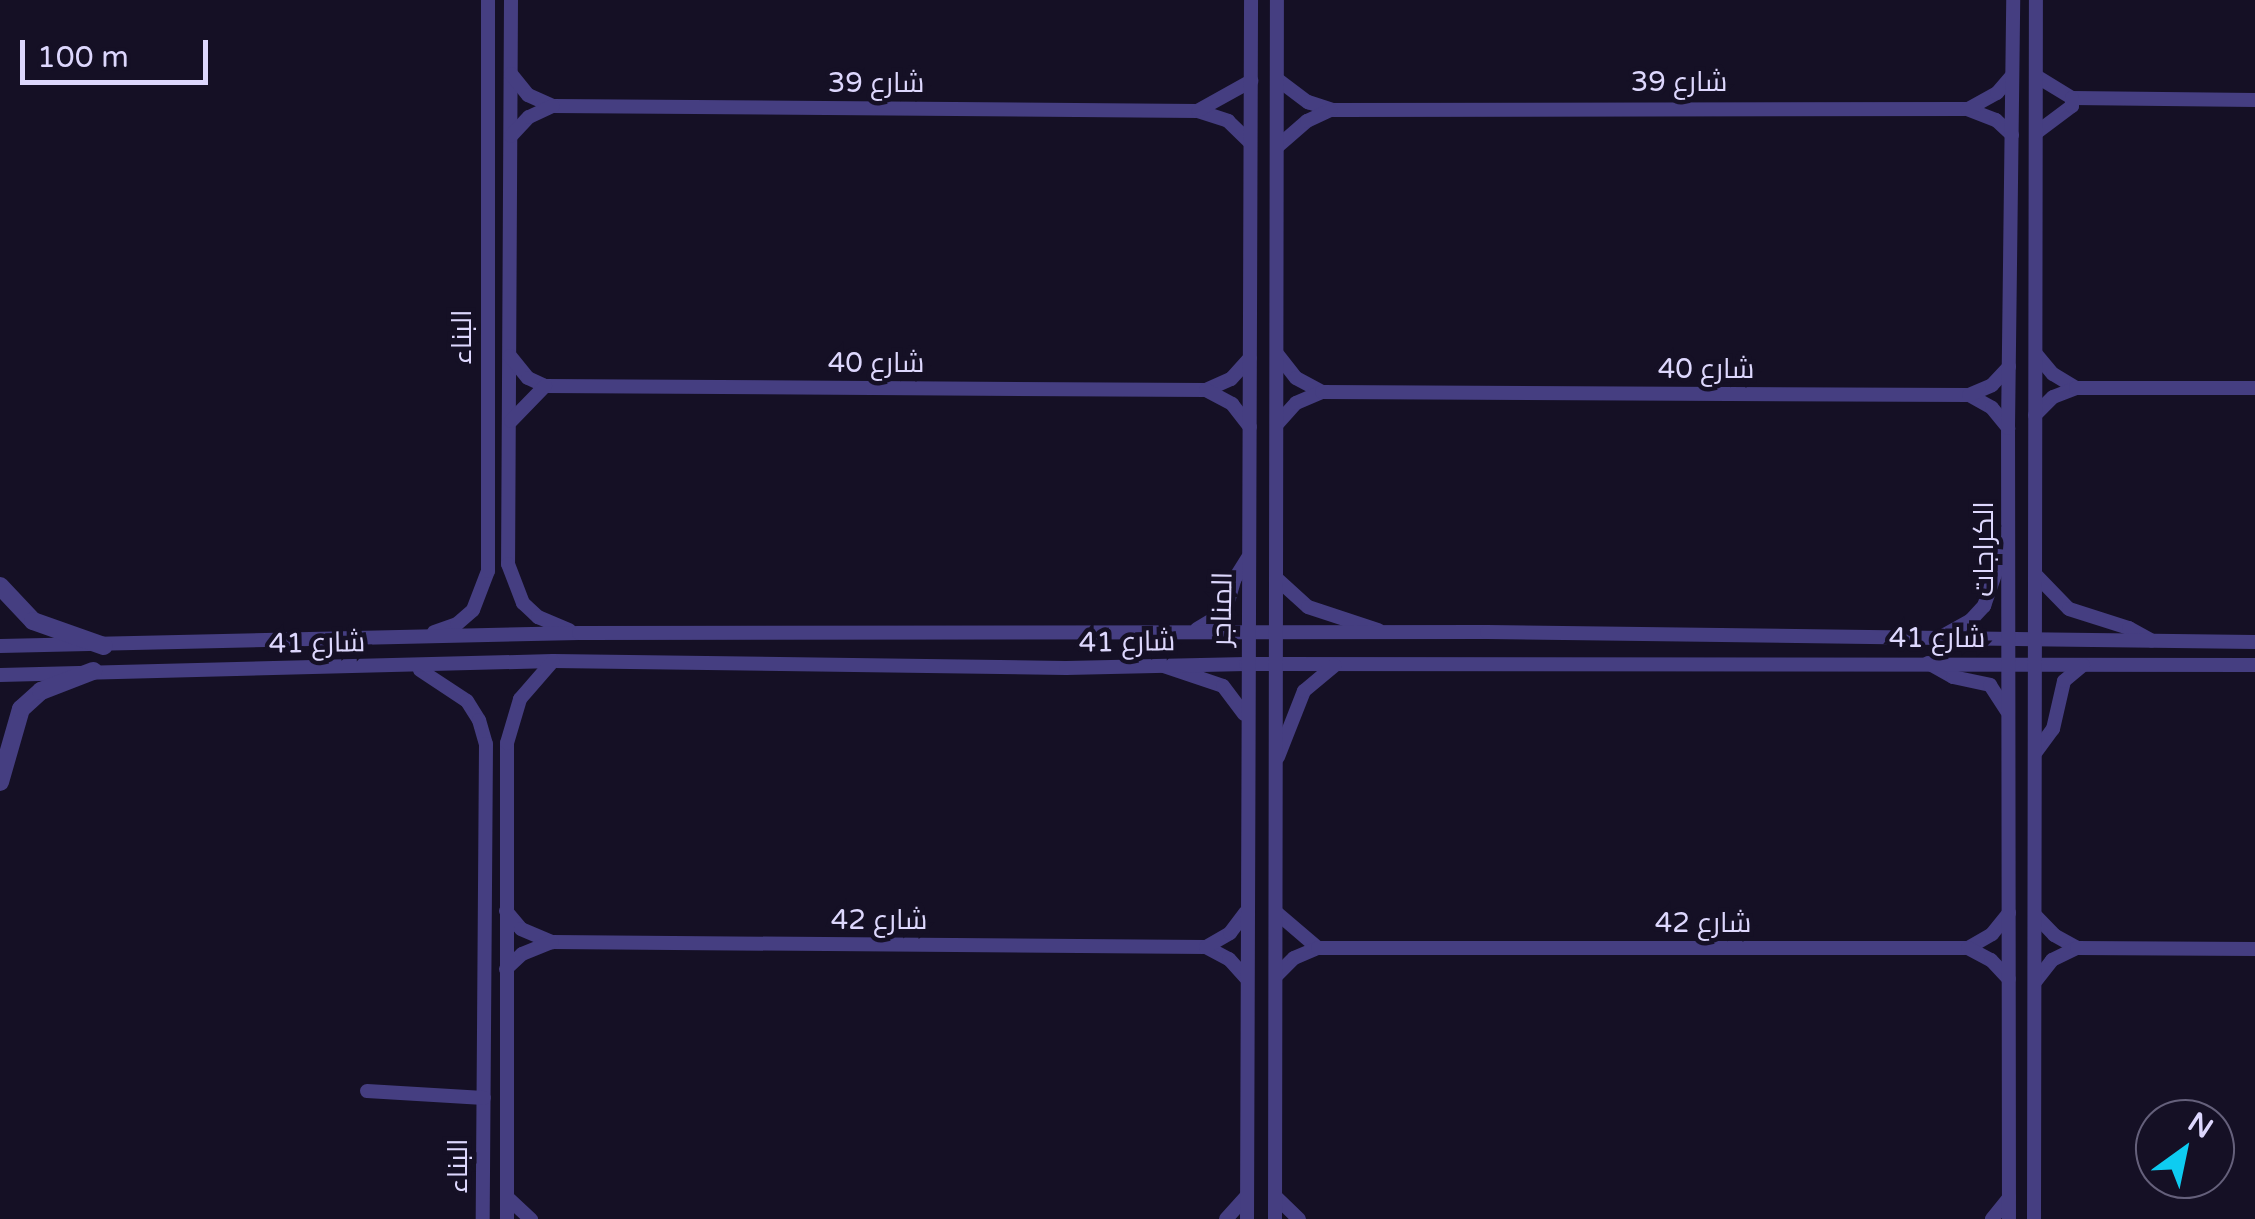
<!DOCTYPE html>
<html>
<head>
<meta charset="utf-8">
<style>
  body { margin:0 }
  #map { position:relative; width:2255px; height:1219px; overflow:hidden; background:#151025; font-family:"Varela Round",Cairo,sans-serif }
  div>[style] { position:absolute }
  .minor>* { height:14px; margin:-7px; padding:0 7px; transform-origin:7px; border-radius:7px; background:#453e81 }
  .tertiary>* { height:18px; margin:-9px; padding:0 9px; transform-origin:9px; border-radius:9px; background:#453e81 }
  span { translate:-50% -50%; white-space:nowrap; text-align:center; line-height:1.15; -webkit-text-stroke:9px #151025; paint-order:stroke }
  .street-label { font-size:28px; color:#ddd7fd }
  .north { position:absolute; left:2135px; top:1099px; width:100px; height:100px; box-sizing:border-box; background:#151025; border:2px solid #65607b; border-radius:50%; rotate:33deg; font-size:28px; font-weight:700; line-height:40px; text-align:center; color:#ddd7fd }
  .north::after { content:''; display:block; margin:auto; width:35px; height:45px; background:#0eccf1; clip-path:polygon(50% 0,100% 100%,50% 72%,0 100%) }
  .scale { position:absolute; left:20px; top:40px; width:188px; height:45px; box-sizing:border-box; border:5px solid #ddd7fd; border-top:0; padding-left:12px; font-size:30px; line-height:35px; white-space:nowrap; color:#ddd7fd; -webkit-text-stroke:8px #151025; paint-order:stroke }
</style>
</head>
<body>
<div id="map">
  <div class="minor">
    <div style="left:511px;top:0;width:564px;rotate:90.3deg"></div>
    <div style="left:508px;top:564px;width:42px;rotate:69deg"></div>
    <div style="left:523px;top:603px;width:21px;rotate:43deg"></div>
    <div style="left:538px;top:617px;width:34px;rotate:23deg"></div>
    <div style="left:511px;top:74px;width:27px;rotate:51deg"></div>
    <div style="left:528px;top:95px;width:27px;rotate:24deg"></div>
    <div style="left:553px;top:106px;width:645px;rotate:0.44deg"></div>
    <div style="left:1198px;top:111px;width:32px;rotate:18deg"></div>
    <div style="left:1228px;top:121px;width:30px;rotate:44deg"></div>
    <div style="left:2036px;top:76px;width:42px;rotate:31.4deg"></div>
    <div style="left:2072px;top:98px;width:183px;rotate:0.6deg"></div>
    <div style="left:1277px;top:79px;width:39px;rotate:37deg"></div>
    <div style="left:1308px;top:102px;width:25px;rotate:18deg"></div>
    <div style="left:1332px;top:110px;width:635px;rotate:-0.09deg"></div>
    <div style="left:1967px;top:109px;width:31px;rotate:21deg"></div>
    <div style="left:1996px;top:120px;width:22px;rotate:43deg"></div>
    <div style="left:1968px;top:109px;width:33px;rotate:-29deg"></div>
    <div style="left:1997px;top:93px;width:23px;rotate:-49deg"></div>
    <div style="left:1199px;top:110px;width:60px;rotate:-29.1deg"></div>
    <div style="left:2036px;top:133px;width:45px;rotate:-36.9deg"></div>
    <div style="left:2072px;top:106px;width:8px;rotate:-90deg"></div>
    <div style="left:511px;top:136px;width:26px;rotate:-47deg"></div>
    <div style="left:529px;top:117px;width:26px;rotate:-25deg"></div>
    <div style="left:1277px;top:147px;width:40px;rotate:-41deg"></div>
    <div style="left:1307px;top:121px;width:26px;rotate:-25deg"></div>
    <div style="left:2036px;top:354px;width:26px;rotate:50deg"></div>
    <div style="left:2053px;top:374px;width:27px;rotate:31deg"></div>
    <div style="left:1278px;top:355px;width:29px;rotate:52deg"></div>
    <div style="left:1296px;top:378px;width:30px;rotate:28deg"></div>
    <div style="left:510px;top:356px;width:28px;rotate:51deg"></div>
    <div style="left:528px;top:378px;width:19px;rotate:25deg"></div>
    <div style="left:545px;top:386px;width:661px;rotate:0.35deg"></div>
    <div style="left:1206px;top:390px;width:27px;rotate:-24deg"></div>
    <div style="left:1231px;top:379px;width:28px;rotate:-48deg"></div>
    <div style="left:1206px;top:390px;width:30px;rotate:28deg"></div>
    <div style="left:1232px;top:404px;width:29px;rotate:52deg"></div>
    <div style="left:1969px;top:395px;width:26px;rotate:29deg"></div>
    <div style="left:1992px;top:408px;width:26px;rotate:51deg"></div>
    <div style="left:2035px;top:415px;width:25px;rotate:-45deg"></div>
    <div style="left:2053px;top:397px;width:25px;rotate:-21deg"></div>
    <div style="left:2076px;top:388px;width:179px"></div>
    <div style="left:511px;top:421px;width:49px;rotate:-45.8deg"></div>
    <div style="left:1278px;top:423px;width:27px;rotate:-48deg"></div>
    <div style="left:1296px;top:403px;width:28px;rotate:-23deg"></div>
    <div style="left:1322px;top:392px;width:647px;rotate:0.27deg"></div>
    <div style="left:1969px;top:395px;width:25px;rotate:-23deg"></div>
    <div style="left:1992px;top:385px;width:25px;rotate:-47deg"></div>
    <div style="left:2036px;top:575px;width:47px;rotate:45.9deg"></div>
    <div style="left:2069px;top:609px;width:63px;rotate:17.6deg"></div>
    <div style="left:2129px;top:628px;width:26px;rotate:29deg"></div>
    <div style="left:1276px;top:578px;width:43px;rotate:42.2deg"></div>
    <div style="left:1308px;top:607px;width:74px;rotate:18.2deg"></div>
    <div style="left:1197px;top:629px;width:33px;rotate:-31deg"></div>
    <div style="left:1225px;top:612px;width:33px;rotate:-74deg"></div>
    <div style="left:1234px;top:580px;width:26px;rotate:-58deg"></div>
    <div style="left:434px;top:632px;width:24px;rotate:-19deg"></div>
    <div style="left:457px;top:624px;width:21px;rotate:-41deg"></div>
    <div style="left:473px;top:610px;width:42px;rotate:-69deg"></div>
    <div style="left:488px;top:571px;width:571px;rotate:-90deg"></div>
    <div style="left:1937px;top:639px;width:38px;rotate:-29deg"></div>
    <div style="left:1970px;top:621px;width:21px;rotate:-47deg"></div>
    <div style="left:1984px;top:606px;width:70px;rotate:-70.8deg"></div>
    <div style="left:0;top:646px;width:579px;rotate:-1.29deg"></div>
    <div style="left:579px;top:633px;width:908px;rotate:-0.06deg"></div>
    <div style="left:1487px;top:632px;width:768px;rotate:0.75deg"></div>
    <div style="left:1928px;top:663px;width:29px;rotate:29deg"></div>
    <div style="left:1953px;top:677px;width:38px;rotate:12deg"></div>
    <div style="left:1990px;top:685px;width:31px;rotate:57deg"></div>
    <div style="left:1164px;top:666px;width:62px;rotate:18.7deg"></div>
    <div style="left:1223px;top:686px;width:35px;rotate:53deg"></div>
    <div style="left:420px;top:670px;width:56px;rotate:33.4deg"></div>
    <div style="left:467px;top:701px;width:22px;rotate:58deg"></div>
    <div style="left:479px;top:720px;width:25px;rotate:74deg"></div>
    <div style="left:486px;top:744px;width:475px;rotate:90.4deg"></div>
    <div style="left:0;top:675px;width:553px;rotate:-1.45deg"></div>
    <div style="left:553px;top:661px;width:513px;rotate:0.78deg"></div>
    <div style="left:1066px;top:668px;width:180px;rotate:-1.3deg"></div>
    <div style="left:1246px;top:664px;width:1009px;rotate:0.06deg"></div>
    <div style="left:2036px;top:752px;width:29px;rotate:-54deg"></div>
    <div style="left:2053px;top:729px;width:49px;rotate:-77.1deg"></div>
    <div style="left:2064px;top:681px;width:25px;rotate:-40deg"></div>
    <div style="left:1278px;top:757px;width:71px;rotate:-68.5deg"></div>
    <div style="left:1304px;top:691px;width:40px;rotate:-40deg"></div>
    <div style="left:506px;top:911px;width:23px;rotate:50deg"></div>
    <div style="left:521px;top:929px;width:34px;rotate:23deg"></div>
    <div style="left:552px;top:942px;width:654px;rotate:0.44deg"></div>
    <div style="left:1206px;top:947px;width:26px;rotate:28deg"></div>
    <div style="left:1229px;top:959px;width:25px;rotate:48deg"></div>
    <div style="left:1277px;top:913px;width:54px;rotate:40.5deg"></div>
    <div style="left:2035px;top:915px;width:28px;rotate:46deg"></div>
    <div style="left:2054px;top:935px;width:26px;rotate:29deg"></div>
    <div style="left:1206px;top:947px;width:28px;rotate:-30deg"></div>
    <div style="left:1230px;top:933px;width:26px;rotate:-53deg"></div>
    <div style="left:1968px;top:948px;width:28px;rotate:-30deg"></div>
    <div style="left:1992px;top:934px;width:27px;rotate:-51deg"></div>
    <div style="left:506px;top:969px;width:22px;rotate:-43deg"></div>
    <div style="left:522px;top:954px;width:32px;rotate:-22deg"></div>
    <div style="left:1276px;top:976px;width:25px;rotate:-45deg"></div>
    <div style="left:1294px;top:958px;width:26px;rotate:-23deg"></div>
    <div style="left:1318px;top:948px;width:650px"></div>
    <div style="left:1968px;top:948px;width:26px;rotate:28deg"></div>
    <div style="left:1991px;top:960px;width:26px;rotate:47deg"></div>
    <div style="left:2035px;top:982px;width:28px;rotate:-52deg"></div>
    <div style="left:2052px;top:960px;width:28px;rotate:-26deg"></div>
    <div style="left:2077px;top:948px;width:178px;rotate:0.3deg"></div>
    <div style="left:367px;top:1091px;width:117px;rotate:3.4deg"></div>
    <div style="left:507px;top:1197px;width:33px;rotate:43deg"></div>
    <div style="left:1276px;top:1197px;width:32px;rotate:44deg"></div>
    <div style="left:507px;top:1219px;width:476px;rotate:-90deg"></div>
    <div style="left:507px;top:743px;width:46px;rotate:-73.5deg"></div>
    <div style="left:520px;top:699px;width:50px;rotate:-49deg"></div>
    <div style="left:1226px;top:1219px;width:30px;rotate:-48deg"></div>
    <div style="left:1247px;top:1219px;width:1219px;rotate:-89.81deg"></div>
    <div style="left:1275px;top:1219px;width:1219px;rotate:-89.91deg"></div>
    <div style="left:1992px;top:1219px;width:27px;rotate:-51deg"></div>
    <div style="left:2009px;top:1219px;width:791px;rotate:-90.07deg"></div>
    <div style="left:2008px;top:428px;width:428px;rotate:-89.3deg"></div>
    <div style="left:2034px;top:1219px;width:1219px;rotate:-89.91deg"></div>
  </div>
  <div class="tertiary">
    <div style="left:0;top:586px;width:48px;rotate:46.7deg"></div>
    <div style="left:33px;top:621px;width:75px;rotate:19.4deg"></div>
    <div style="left:0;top:782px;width:76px;rotate:-74deg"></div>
    <div style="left:21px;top:709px;width:27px;rotate:-42deg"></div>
    <div style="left:41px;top:691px;width:56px;rotate:-21deg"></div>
  </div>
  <div class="street-label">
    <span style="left:1679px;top:82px">شارع 39</span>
    <span style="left:876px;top:83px">شارع 39</span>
    <span style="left:462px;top:337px;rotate:-90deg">البناء</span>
    <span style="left:876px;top:363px">شارع 40</span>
    <span style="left:1706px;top:369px">شارع 40</span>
    <span style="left:1984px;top:549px;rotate:-90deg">الكراجات</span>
    <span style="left:1222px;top:609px;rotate:-89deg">المناجر</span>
    <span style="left:1937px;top:638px">شارع 41</span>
    <span style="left:1127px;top:642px;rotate:-1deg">شارع 41</span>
    <span style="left:317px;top:643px;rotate:-1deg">شارع 41</span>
    <span style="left:879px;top:920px">شارع 42</span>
    <span style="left:1703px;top:923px">شارع 42</span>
    <span style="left:458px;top:1166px;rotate:-90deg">البناء</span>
  </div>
  <div class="north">N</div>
  <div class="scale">100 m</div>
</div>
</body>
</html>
